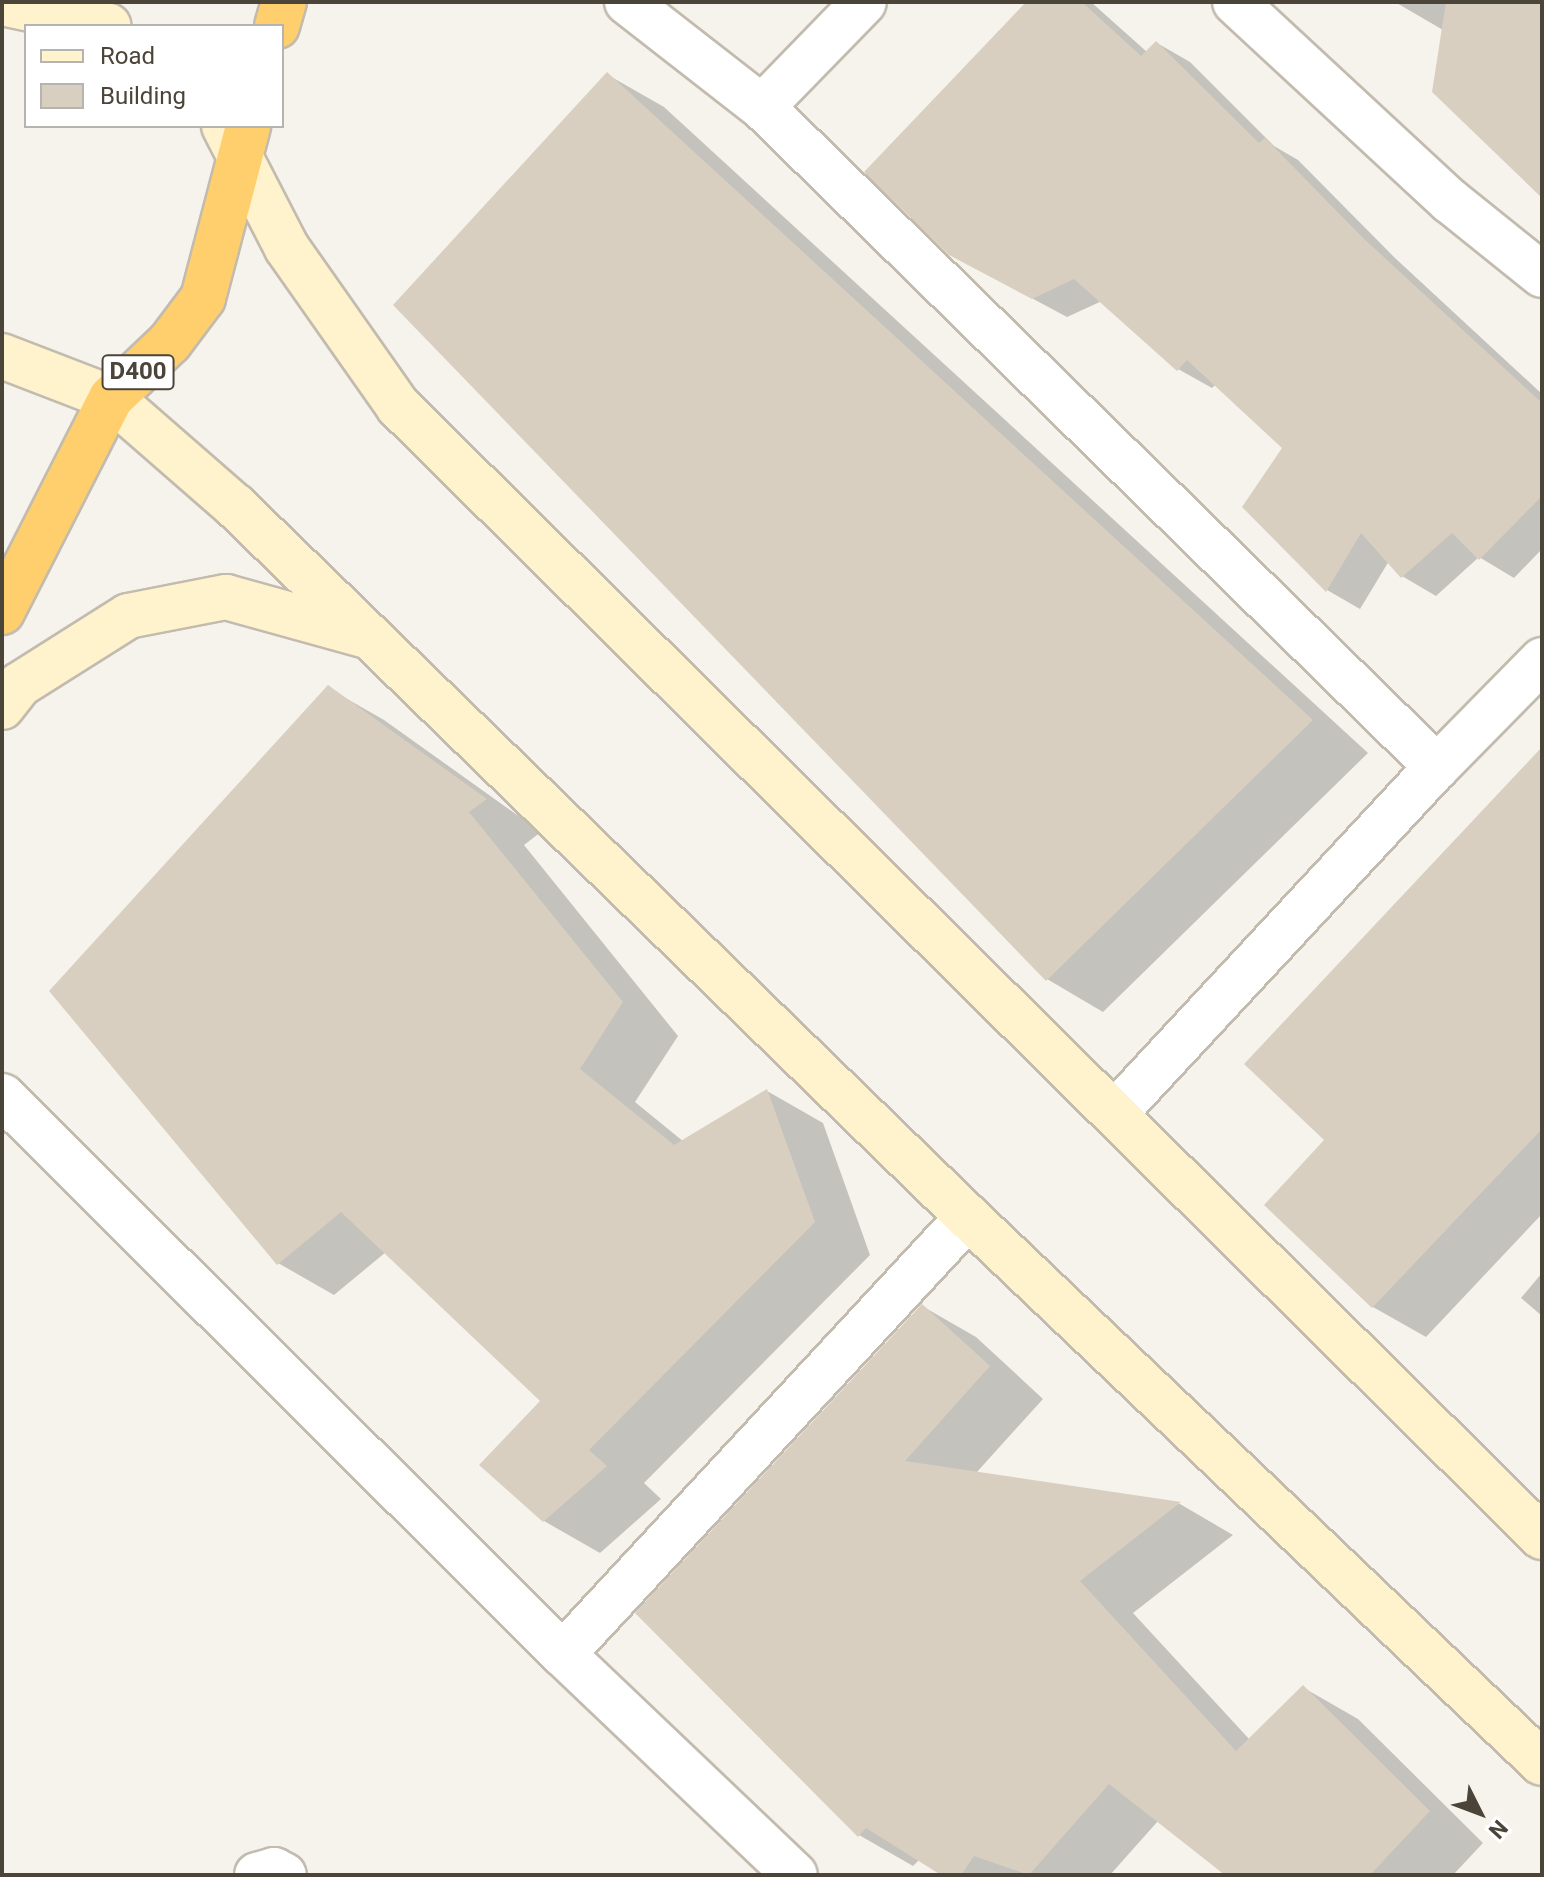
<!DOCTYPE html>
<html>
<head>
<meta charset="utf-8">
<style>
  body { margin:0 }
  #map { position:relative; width:1544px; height:1877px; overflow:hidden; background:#f6f3ec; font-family:Roboto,sans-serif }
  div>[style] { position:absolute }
  .shadow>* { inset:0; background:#0003 }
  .building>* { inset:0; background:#d8cfc1 }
  .roads { filter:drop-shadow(2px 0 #c2bbae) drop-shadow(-2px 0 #c2bbae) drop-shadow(0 2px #c2bbae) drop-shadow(0 -2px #c2bbae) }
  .street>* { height:44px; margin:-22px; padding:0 22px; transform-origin:22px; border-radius:22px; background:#fff }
  .secondary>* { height:44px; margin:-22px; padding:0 22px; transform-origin:22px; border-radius:22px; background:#fff3cd }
  .highway>* { height:44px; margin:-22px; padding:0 22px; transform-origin:22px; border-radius:22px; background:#ffcf6e }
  span { translate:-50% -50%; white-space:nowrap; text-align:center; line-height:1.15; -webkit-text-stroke:8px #fff; paint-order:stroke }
  .shield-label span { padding:2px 6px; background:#fff; border:2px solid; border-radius:6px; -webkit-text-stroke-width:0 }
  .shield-label { font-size:24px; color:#4b4439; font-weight:700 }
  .frame { position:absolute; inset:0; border:4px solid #4b4439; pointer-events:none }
  .legend { position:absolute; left:24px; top:24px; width:260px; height:104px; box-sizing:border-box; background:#fff; border:2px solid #b7b4b0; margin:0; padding:10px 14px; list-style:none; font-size:24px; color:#4b4439 }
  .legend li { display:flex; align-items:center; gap:16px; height:40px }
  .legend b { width:40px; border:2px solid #b7b4b0 }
  .north { position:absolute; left:1440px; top:1773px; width:80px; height:80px; -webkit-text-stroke:6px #fff; paint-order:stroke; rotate:132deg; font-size:22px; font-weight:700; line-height:32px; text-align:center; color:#4b4439 }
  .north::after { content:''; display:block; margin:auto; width:28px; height:36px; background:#4b4439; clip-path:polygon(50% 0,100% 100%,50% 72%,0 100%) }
</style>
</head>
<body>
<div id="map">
  <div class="shadow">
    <div style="clip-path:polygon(1029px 2px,1091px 2px,1147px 52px,1157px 43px,1190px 62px,1274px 146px,1298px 160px,1395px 258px,1542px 394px,1542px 549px,1514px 578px,1479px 557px,1436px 596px,1402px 576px,1389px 561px,1360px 609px,1327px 590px,1244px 507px,1285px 447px,1216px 384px,1212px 388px,1178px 369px,1102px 301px,1067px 317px,985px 273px)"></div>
    <div style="clip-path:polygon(1395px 2px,1542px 2px,1542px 195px,1443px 30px)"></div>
    <div style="clip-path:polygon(608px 75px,664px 107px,1368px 753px,1103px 1012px,1047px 979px)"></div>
    <div style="clip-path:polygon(328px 688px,384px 720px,541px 832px,524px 845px,678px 1036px,635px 1102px,684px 1142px,767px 1091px,823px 1123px,870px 1255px,644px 1483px,661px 1499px,600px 1553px,544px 1521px,542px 1401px,386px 1252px,334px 1295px,278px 1263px)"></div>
    <div style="clip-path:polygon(1542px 750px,1542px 1214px,1426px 1337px,1373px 1307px,1266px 1204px,1327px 1140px)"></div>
    <div style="clip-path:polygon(1542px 1273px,1542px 1316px,1521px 1298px)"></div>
    <div style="clip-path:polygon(922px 1306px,976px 1337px,1043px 1399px,976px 1473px,1180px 1504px,1233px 1535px,1133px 1613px,1250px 1740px,1304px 1688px,1358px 1719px,1483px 1843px,1453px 1875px,1225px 1875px,1158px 1821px,1110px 1875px,945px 1875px,920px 1859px,913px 1866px,859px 1835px)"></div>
  </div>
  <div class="building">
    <div style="clip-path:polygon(1026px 2px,1082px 2px,1141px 56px,1156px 41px,1259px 143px,1265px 138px,1362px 237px,1542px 403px,1542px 496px,1479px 560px,1452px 533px,1401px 578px,1361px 533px,1326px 592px,1242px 507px,1282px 448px,1187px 360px,1177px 371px,1074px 279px,1032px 299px,949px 255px,864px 172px)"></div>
    <div style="clip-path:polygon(1446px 2px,1542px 2px,1542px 198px,1432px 92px)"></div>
    <div style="clip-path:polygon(607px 72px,1313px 720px,1046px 981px,393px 305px)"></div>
    <div style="clip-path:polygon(328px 685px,487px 799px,469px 812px,623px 1002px,580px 1069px,674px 1145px,767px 1089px,815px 1222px,589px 1450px,607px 1466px,543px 1522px,479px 1465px,540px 1401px,341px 1212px,277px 1265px,49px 991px)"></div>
    <div style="clip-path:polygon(1542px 747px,1542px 1129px,1372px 1308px,1264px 1205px,1324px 1140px,1244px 1064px)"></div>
    <div style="clip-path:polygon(922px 1304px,990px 1366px,905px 1461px,1181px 1502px,1080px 1581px,1236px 1751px,1303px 1685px,1430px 1811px,1370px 1875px,1225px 1875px,1109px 1784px,1029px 1875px,974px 1856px,961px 1875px,941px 1875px,866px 1828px,858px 1837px,635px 1613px)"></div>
  </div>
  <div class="roads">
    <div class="street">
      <div style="left:627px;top:2px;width:171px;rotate:37.9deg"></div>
      <div style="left:762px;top:107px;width:944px;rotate:44.36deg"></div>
      <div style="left:1235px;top:2px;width:293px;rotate:42.8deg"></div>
      <div style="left:1450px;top:201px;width:118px;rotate:38.8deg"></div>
      <div style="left:762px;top:107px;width:146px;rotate:-45.8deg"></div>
      <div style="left:2px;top:1096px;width:791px;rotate:44.85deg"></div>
      <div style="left:563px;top:1654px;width:320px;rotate:43.6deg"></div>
      <div style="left:1116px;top:1112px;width:471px;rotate:-47.1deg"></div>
      <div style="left:1437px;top:767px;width:150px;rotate:-45.5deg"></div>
      <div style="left:563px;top:1654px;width:596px;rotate:-47.18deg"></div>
      <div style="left:257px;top:1875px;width:18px;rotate:-16deg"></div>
      <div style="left:274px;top:1870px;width:11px;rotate:27deg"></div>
    </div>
    <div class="secondary">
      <div style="left:2px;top:3px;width:109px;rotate:12.1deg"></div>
      <div style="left:224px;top:126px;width:137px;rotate:62.7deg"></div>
      <div style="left:287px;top:248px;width:193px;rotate:54.9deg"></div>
      <div style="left:398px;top:406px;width:1609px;rotate:44.67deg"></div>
      <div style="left:2px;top:356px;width:117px;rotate:21.1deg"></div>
      <div style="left:111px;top:398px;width:164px;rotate:41.1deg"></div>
      <div style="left:235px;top:506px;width:1021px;rotate:44.13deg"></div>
      <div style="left:968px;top:1217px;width:792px;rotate:43.57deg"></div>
      <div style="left:2px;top:707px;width:28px;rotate:-52deg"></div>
      <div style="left:19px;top:685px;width:129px;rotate:-32.3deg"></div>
      <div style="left:128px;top:616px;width:100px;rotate:-11deg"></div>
      <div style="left:226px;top:597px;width:149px;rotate:15.5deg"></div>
    </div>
    <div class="highway">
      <div style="left:277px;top:26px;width:25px;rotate:-74deg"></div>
      <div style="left:2px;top:612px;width:240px;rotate:-63deg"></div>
      <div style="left:111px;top:398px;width:81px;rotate:-43.5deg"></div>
      <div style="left:170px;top:342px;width:55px;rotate:-53.1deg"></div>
      <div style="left:203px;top:298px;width:178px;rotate:-75.3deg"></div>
    </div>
  </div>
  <div class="shield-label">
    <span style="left:138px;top:372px">D400</span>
  </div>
  <div class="frame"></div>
  <ul class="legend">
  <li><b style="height:10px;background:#fff3cd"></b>Road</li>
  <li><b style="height:22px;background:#d8cfc1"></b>Building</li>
  </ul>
  <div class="north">N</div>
</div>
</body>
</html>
